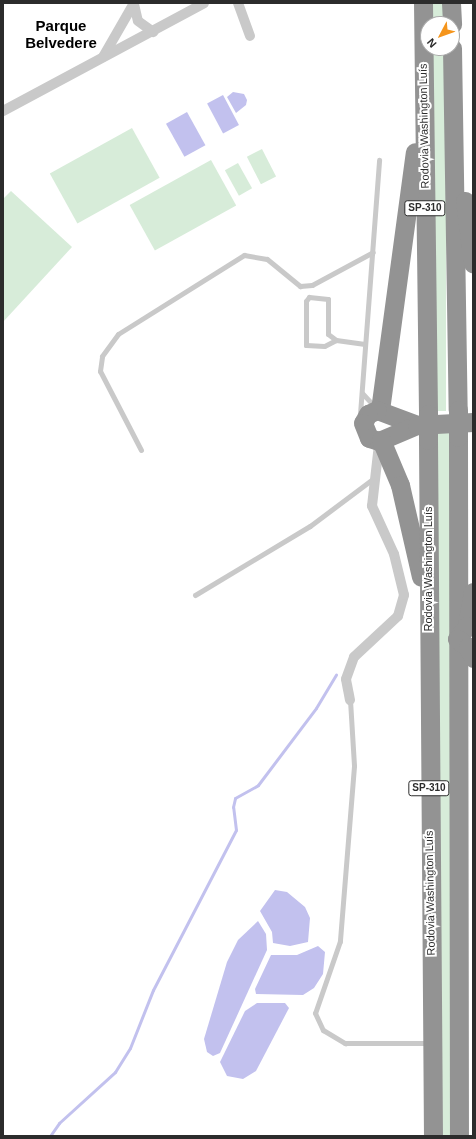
<!DOCTYPE html>
<html>
<head>
<meta charset="utf-8">
<style>
  body { margin:0 }
  #map { position:relative; width:476px; height:1139px; overflow:hidden; background:#fff; font-family:Arial,sans-serif }
  div>[style] { position:absolute }
  .green>* { inset:0; background:#d7ecd9; transform-origin:0 0 }
  .water>* { inset:0; background:#c2c1ee; transform-origin:0 0 }
  .stream>* { height:3px; margin:-1.5px; padding:0 1.5px; transform-origin:1.5px; border-radius:1.5px; background:#c2c1ee }
  .lane>* { height:5px; margin:-2.5px; padding:0 2.5px; transform-origin:2.5px; border-radius:2.5px; background:#c9c9c9 }
  .street>* { height:10px; margin:-5px; padding:0 5px; transform-origin:5px; border-radius:5px; background:#c9c9c9 }
  .highway>* { height:19px; margin:-9.5px; padding:0 9.5px; transform-origin:9.5px; border-radius:9.5px; background:#939393 }
  .highway-bridge>* { height:19px; margin:-9.5px; padding:0 9.5px; transform-origin:9.5px; border-radius:9.5px; background:#939393 }
  span { translate:-50% -50%; white-space:nowrap; text-align:center; line-height:1.15; -webkit-text-stroke:4px #fff; paint-order:stroke }
  .shield-label span { padding:1px 3px; background:#fff; border:1px solid; border-radius:3px; -webkit-text-stroke-width:0 }
  .shield-label { font-size:10px; color:#2c2c2c; font-weight:700 }
  .street-label { font-size:11px; color:#2c2c2c }
  .district-label { font-size:15px; color:#000; font-weight:700 }
  .frame { position:absolute; inset:0; border:4px solid #2c2c2c; pointer-events:none }
  .north { position:absolute; left:420px; top:16px; width:40px; height:40px; box-sizing:border-box; background:#fff; border:1px solid #ababab; border-radius:50%; rotate:229deg; font-size:11px; font-weight:700; line-height:16px; text-align:center; color:#2c2c2c }
  .north::after { content:''; display:block; margin:auto; width:14px; height:18px; background:#f5951c; clip-path:polygon(50% 0,100% 100%,50% 72%,0 100%) }
</style>
</head>
<body>
<div id="map">
  <div class="green">
    <div style="left:429px;top:3px;width:17px;height:21px"></div>
    <div style="left:429px;top:48px;width:17px;height:363px"></div>
    <div style="left:132px;top:128px;width:57px;height:94px;rotate:61deg"></div>
    <div style="left:262px;top:149px;width:31px;height:17px;rotate:63deg"></div>
    <div style="left:211px;top:160px;width:52px;height:93px;rotate:61deg"></div>
    <div style="left:238px;top:163px;width:29px;height:15px;rotate:61deg"></div>
    <div style="clip-path:polygon(11px 191px,72px 247px,3px 322px,3px 199px)"></div>
    <div style="left:432px;top:433px;width:18px;height:703px"></div>
  </div>
  <div class="water">
    <div style="clip-path:polygon(233px 92px,244px 94px,247px 100px,246px 105px,236px 113px,227px 97px)"></div>
    <div style="left:223px;top:95px;width:34px;height:18px;rotate:62deg"></div>
    <div style="left:187px;top:112px;width:38px;height:24px;rotate:61deg"></div>
    <div style="clip-path:polygon(275px 890px,287px 892px,305px 907px,310px 918px,308px 942px,290px 946px,273px 943px,272px 932px,260px 911px)"></div>
    <div style="clip-path:polygon(258px 921px,266px 934px,267px 950px,220px 1053px,213px 1056px,207px 1052px,204px 1039px,227px 962px,238px 940px)"></div>
    <div style="clip-path:polygon(318px 946px,325px 952px,323px 974px,314px 988px,303px 995px,256px 994px,255px 989px,271px 955px,297px 955px)"></div>
    <div style="clip-path:polygon(257px 1003px,285px 1003px,289px 1008px,256px 1071px,243px 1079px,227px 1076px,220px 1062px,245px 1011px)"></div>
  </div>
  <div class="stream">
    <div style="left:50px;top:1136px;width:16px;rotate:-55deg"></div>
    <div style="left:59px;top:1123px;width:76px;rotate:-42.3deg"></div>
    <div style="left:115px;top:1072px;width:28px;rotate:-58deg"></div>
    <div style="left:130px;top:1048px;width:62px;rotate:-68.4deg"></div>
    <div style="left:153px;top:990px;width:180px;rotate:-62.6deg"></div>
    <div style="left:236px;top:830px;width:23px;rotate:-97deg"></div>
    <div style="left:233px;top:807px;width:9px;rotate:-77deg"></div>
    <div style="left:235px;top:798px;width:26px;rotate:-29deg"></div>
    <div style="left:258px;top:785px;width:96px;rotate:-53deg"></div>
    <div style="left:316px;top:708px;width:39px;rotate:-59deg"></div>
  </div>
  <div class="lane">
    <div style="left:336px;top:340px;width:13px;rotate:153deg"></div>
    <div style="left:324px;top:346px;width:18px;rotate:-177deg"></div>
    <div style="left:306px;top:345px;width:44px;rotate:-90deg"></div>
    <div style="left:306px;top:301px;width:5px;rotate:-53deg"></div>
    <div style="left:309px;top:297px;width:19px;rotate:6deg"></div>
    <div style="left:328px;top:299px;width:35px;rotate:90deg"></div>
    <div style="left:328px;top:334px;width:10px;rotate:37deg"></div>
    <div style="left:336px;top:340px;width:29px;rotate:8deg"></div>
    <div style="left:362px;top:393px;width:19px;rotate:47deg"></div>
    <div style="left:360px;top:414px;width:255px;rotate:-85.7deg"></div>
    <div style="left:141px;top:450px;width:89px;rotate:-117.4deg"></div>
    <div style="left:100px;top:371px;width:15px;rotate:-82deg"></div>
    <div style="left:102px;top:356px;width:27px;rotate:-54deg"></div>
    <div style="left:118px;top:334px;width:149px;rotate:-32.1deg"></div>
    <div style="left:244px;top:255px;width:23px;rotate:10deg"></div>
    <div style="left:267px;top:259px;width:43px;rotate:39.3deg"></div>
    <div style="left:300px;top:286px;width:12px;rotate:-5deg"></div>
    <div style="left:312px;top:285px;width:69px;rotate:-28.4deg"></div>
    <div style="left:195px;top:595px;width:134px;rotate:-31deg"></div>
    <div style="left:310px;top:526px;width:80px;rotate:-36.9deg"></div>
    <div style="left:350px;top:700px;width:66px;rotate:86.5deg"></div>
    <div style="left:354px;top:766px;width:176px;rotate:94.6deg"></div>
    <div style="left:340px;top:941px;width:76px;rotate:109.1deg"></div>
    <div style="left:315px;top:1013px;width:19px;rotate:65deg"></div>
    <div style="left:323px;top:1030px;width:26px;rotate:31deg"></div>
    <div style="left:345px;top:1043px;width:84px"></div>
  </div>
  <div class="street">
    <div style="left:238px;top:3px;width:35px;rotate:70deg"></div>
    <div style="left:134px;top:4px;width:17px;rotate:77deg"></div>
    <div style="left:138px;top:21px;width:19px;rotate:36deg"></div>
    <div style="left:103px;top:57px;width:62px;rotate:-60.1deg"></div>
    <div style="left:3px;top:111px;width:228px;rotate:-28.2deg"></div>
    <div style="left:350px;top:700px;width:21px;rotate:-101deg"></div>
    <div style="left:346px;top:679px;width:23px;rotate:-70deg"></div>
    <div style="left:354px;top:657px;width:60px;rotate:-43deg"></div>
    <div style="left:398px;top:616px;width:22px;rotate:-74deg"></div>
    <div style="left:404px;top:595px;width:42px;rotate:-103.7deg"></div>
    <div style="left:394px;top:554px;width:53px;rotate:-114.6deg"></div>
    <div style="left:372px;top:506px;width:61px;rotate:-83.5deg"></div>
  </div>
  <div class="highway">
    <div style="left:423px;top:3px;width:411px;rotate:89.3deg"></div>
    <div style="left:451px;top:3px;width:21px;rotate:87deg"></div>
    <div style="left:452px;top:48px;width:362px;rotate:89.1deg"></div>
    <div style="left:465px;top:201px;width:63px;rotate:82.6deg"></div>
    <div style="left:380px;top:410px;width:260px;rotate:-82.3deg"></div>
    <div style="left:417px;top:425px;width:43px;rotate:-159.4deg"></div>
    <div style="left:377px;top:410px;width:10px;rotate:156deg"></div>
    <div style="left:368px;top:414px;width:10px;rotate:119deg"></div>
    <div style="left:363px;top:423px;width:16px;rotate:68deg"></div>
    <div style="left:369px;top:438px;width:10px;rotate:17deg"></div>
    <div style="left:379px;top:441px;width:41px;rotate:-22.8deg"></div>
    <div style="left:417px;top:425px;width:56px;rotate:-3.1deg"></div>
    <div style="left:458px;top:437px;width:699px;rotate:89.92deg"></div>
    <div style="left:381px;top:440px;width:49px;rotate:67.1deg"></div>
    <div style="left:400px;top:485px;width:94px;rotate:77.1deg"></div>
    <div style="left:428px;top:440px;width:696px;rotate:89.59deg"></div>
    <div style="left:473px;top:592px;width:35px;rotate:100deg"></div>
    <div style="left:467px;top:626px;width:16px;rotate:128deg"></div>
    <div style="left:457px;top:639px;width:14px;rotate:36deg"></div>
    <div style="left:468px;top:647px;width:12px;rotate:66deg"></div>
  </div>
  <div class="highway-bridge">
    <div style="left:428px;top:414px;width:26px;rotate:90deg"></div>
    <div style="left:458px;top:437px;width:27px;rotate:-90deg"></div>
  </div>
  <div class="shield-label">
    <span style="left:425px;top:208px">SP-310</span>
    <span style="left:429px;top:788px">SP-310</span>
  </div>
  <div class="street-label">
    <span style="left:424px;top:126px;rotate:-91deg">Rodovia Washington Luís</span>
    <span style="left:428px;top:569px;rotate:-90deg">Rodovia Washington Luís</span>
    <span style="left:430px;top:893px;rotate:-91deg">Rodovia Washington Luís</span>
  </div>
  <div class="district-label">
    <span style="left:61px;top:34px">Parque<br>Belvedere</span>
  </div>
  <div class="frame"></div>
  <div class="north">N</div>
</div>
</body>
</html>
